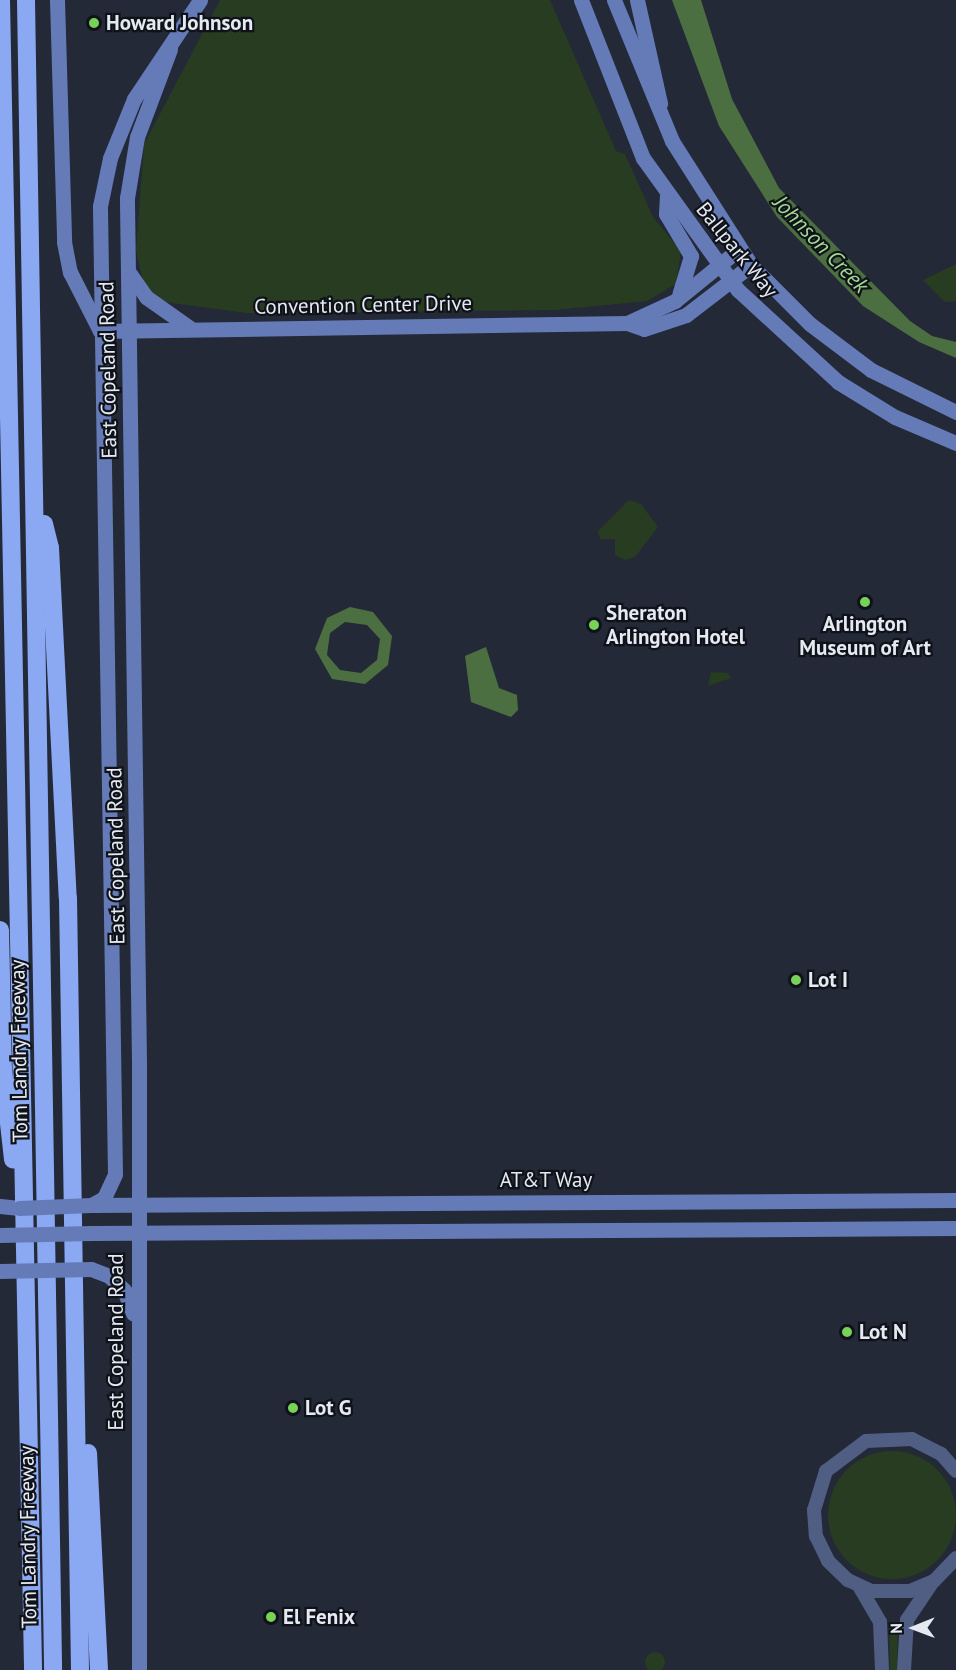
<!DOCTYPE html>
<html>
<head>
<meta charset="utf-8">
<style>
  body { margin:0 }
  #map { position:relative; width:956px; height:1670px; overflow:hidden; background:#232937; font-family:"PT Sans",sans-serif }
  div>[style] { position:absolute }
  .green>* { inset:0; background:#273c20 }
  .round { border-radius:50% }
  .water>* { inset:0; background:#4c6f41 }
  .tertiary>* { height:14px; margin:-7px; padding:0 7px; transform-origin:7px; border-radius:7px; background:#505e84 }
  .secondary>* { height:15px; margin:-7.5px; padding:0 7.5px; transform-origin:7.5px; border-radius:7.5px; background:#657bb8 }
  .motorway>* { height:18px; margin:-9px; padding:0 9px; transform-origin:9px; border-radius:9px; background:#8ba8f2 }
  .secondary-bridge>* { height:15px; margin:-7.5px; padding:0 7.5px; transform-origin:7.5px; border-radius:7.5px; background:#657bb8 }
  .dots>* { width:16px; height:16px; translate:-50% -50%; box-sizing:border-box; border:3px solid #0f1218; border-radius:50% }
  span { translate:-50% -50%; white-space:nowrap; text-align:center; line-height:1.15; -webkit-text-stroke:4.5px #0f1218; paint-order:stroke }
  .poi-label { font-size:21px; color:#e5e9f2; font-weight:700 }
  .left { translate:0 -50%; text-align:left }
  .street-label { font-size:21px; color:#e5e9f2 }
  .water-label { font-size:22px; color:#a4da93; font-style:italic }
  .north { position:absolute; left:884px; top:1598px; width:60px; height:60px; -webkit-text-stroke:4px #0f1218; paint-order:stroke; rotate:269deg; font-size:16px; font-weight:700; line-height:24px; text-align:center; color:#e5e9f2 }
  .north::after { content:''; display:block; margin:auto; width:21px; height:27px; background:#e5e9f2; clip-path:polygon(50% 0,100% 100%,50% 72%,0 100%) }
</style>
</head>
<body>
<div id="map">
  <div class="green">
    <div style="clip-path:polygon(220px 0,550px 0,616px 151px,625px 154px,653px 217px,681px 251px,676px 284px,647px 301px,555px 310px,246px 313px,157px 301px,143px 281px,136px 250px,144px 144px)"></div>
    <div style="clip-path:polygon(956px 264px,956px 301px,945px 302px,923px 280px)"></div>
    <div style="clip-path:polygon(629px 500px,641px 504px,658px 527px,635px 557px,625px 560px,615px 555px,615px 539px,600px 539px,598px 531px)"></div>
    <div style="clip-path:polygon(711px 672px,728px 673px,731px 678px,708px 686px)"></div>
    <div class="round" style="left:828px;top:1451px;width:128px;height:128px"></div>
    <div style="clip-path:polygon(889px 1622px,898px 1622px,897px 1670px,890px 1670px)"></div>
    <div class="round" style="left:645px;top:1652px;width:20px;height:20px"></div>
  </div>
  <div class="water">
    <div style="clip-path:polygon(672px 0,701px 0,732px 99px,779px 188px,910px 321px,932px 336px,956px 342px,956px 358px,919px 342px,863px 306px,777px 217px,719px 126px)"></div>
    <div style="clip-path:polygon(evenodd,350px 607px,373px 612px,392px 636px,388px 665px,365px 684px,332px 679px,315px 649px,327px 618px,350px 607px,345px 622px,367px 625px,380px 639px,377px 660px,361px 673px,340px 670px,327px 655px,330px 633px,345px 622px)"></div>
    <div style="clip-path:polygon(486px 647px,499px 688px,517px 695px,518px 710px,511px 717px,471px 702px,465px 656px)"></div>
  </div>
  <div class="tertiary">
    <div style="left:956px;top:1471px;width:23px;rotate:-131deg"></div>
    <div style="left:941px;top:1454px;width:33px;rotate:-153deg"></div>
    <div style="left:912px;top:1439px;width:46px;rotate:177.5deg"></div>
    <div style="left:866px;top:1441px;width:50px;rotate:143.1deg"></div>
    <div style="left:826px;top:1471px;width:41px;rotate:107.1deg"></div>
    <div style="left:814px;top:1510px;width:26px;rotate:86deg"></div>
    <div style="left:816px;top:1536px;width:28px;rotate:64deg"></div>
    <div style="left:828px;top:1561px;width:28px;rotate:44deg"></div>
    <div style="left:848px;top:1580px;width:26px;rotate:25deg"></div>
    <div style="left:872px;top:1591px;width:38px"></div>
    <div style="left:910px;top:1591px;width:26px;rotate:-23deg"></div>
    <div style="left:934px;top:1581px;width:32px;rotate:-46deg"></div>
    <div style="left:859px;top:1586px;width:42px;rotate:59.7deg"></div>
    <div style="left:880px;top:1622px;width:48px;rotate:87.6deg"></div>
    <div style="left:904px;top:1670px;width:50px;rotate:-86.6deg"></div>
    <div style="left:907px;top:1620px;width:45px;rotate:-56deg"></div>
  </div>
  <div class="secondary">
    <div style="left:57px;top:0;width:242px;rotate:88.3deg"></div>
    <div style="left:64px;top:242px;width:31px;rotate:79deg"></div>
    <div style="left:70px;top:272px;width:66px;rotate:63deg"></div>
    <div style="left:100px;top:331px;width:527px;rotate:-0.87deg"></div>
    <div style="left:627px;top:323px;width:18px;rotate:19deg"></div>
    <div style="left:644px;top:329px;width:44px;rotate:-18.4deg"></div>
    <div style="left:686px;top:315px;width:82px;rotate:-37.6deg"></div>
    <div style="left:581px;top:0;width:170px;rotate:68.6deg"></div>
    <div style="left:643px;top:158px;width:163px;rotate:54.3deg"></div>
    <div style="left:738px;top:290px;width:136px;rotate:42.6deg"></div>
    <div style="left:838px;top:382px;width:67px;rotate:31.6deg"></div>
    <div style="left:895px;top:417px;width:66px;rotate:23.1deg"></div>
    <div style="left:614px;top:0;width:152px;rotate:67.6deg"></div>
    <div style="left:672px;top:141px;width:147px;rotate:57.5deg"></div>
    <div style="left:751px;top:265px;width:83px;rotate:45deg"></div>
    <div style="left:810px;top:324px;width:76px;rotate:37deg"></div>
    <div style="left:871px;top:370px;width:95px;rotate:26.3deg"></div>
    <div style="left:637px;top:0;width:106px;rotate:77.4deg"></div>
    <div style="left:667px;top:195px;width:19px;rotate:93deg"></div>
    <div style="left:666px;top:214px;width:49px;rotate:59.2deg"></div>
    <div style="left:691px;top:256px;width:39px;rotate:107deg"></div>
    <div style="left:128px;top:271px;width:32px;rotate:55deg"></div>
    <div style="left:146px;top:297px;width:54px;rotate:35.2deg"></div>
    <div style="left:627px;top:323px;width:53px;rotate:-24.6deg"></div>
    <div style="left:675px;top:301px;width:82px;rotate:-39.1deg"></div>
    <div style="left:91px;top:1205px;width:15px;rotate:-28deg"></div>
    <div style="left:104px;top:1198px;width:26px;rotate:-65deg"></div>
    <div style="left:115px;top:1174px;width:968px;rotate:-90.89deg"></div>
    <div style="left:100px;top:206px;width:49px;rotate:-78.2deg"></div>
    <div style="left:110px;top:158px;width:64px;rotate:-67.9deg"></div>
    <div style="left:134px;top:99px;width:119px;rotate:-56.3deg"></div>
    <div style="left:92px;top:1205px;width:864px;rotate:-0.33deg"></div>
    <div style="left:0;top:1206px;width:19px;rotate:6deg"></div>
    <div style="left:92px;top:1233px;width:864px;rotate:-0.33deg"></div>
    <div style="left:91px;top:1269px;width:19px;rotate:21deg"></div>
    <div style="left:109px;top:1276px;width:21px;rotate:43deg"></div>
    <div style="left:124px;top:1290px;width:25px;rotate:69deg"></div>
    <div style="left:139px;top:1670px;width:608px;rotate:-90deg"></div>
    <div style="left:139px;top:1062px;width:864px;rotate:-90.8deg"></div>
    <div style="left:127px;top:198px;width:62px;rotate:-80.7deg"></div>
    <div style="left:137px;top:137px;width:94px;rotate:-69.4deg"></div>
  </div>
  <div class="motorway">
    <div style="left:1px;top:0;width:1670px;rotate:88.9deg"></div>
    <div style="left:26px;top:0;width:1670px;rotate:89.07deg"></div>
    <div style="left:44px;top:524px;width:25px;rotate:76deg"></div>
    <div style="left:50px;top:548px;width:350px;rotate:87.1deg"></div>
    <div style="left:68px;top:898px;width:772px;rotate:89.11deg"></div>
    <div style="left:0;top:930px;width:140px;rotate:88.8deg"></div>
    <div style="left:3px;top:1070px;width:90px;rotate:83.6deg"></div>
    <div style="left:88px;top:1453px;width:217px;rotate:87.1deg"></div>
  </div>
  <div class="secondary-bridge">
    <div style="left:19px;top:1208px;width:72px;rotate:-2.4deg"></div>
    <div style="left:0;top:1235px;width:92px;rotate:-1.2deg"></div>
    <div style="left:0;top:1271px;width:91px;rotate:-1.3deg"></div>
  </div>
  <div class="dots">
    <div style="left:94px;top:23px;background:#78d259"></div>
    <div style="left:865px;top:602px;background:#78d259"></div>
    <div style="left:594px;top:625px;background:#78d259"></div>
    <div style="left:796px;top:980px;background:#78d259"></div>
    <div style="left:847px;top:1332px;background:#78d259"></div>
    <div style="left:293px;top:1408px;background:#78d259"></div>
    <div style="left:271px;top:1617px;background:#78d259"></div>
  </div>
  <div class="poi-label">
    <span class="left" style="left:106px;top:23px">Howard Johnson</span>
    <span class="left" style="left:606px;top:625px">Sheraton<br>Arlington Hotel</span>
    <span style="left:865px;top:636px">Arlington<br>Museum of Art</span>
    <span class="left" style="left:808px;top:980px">Lot I</span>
    <span class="left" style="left:859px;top:1332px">Lot N</span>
    <span class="left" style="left:305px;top:1408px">Lot G</span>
    <span class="left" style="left:283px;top:1617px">El Fenix</span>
  </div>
  <div class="street-label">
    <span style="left:737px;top:250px;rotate:51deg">Ballpark Way</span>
    <span style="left:363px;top:305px;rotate:-1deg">Convention Center Drive</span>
    <span style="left:108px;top:370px;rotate:-91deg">East Copeland Road</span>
    <span style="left:116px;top:856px;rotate:-91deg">East Copeland Road</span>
    <span style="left:19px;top:1051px;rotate:-91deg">Tom Landry Freeway</span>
    <span style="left:546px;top:1180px">AT&amp;T Way</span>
    <span style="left:116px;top:1342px;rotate:-90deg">East Copeland Road</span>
    <span style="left:28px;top:1537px;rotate:-91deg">Tom Landry Freeway</span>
  </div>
  <div class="water-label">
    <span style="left:821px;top:244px;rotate:46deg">Johnson Creek</span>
  </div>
  <div class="north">N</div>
</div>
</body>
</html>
